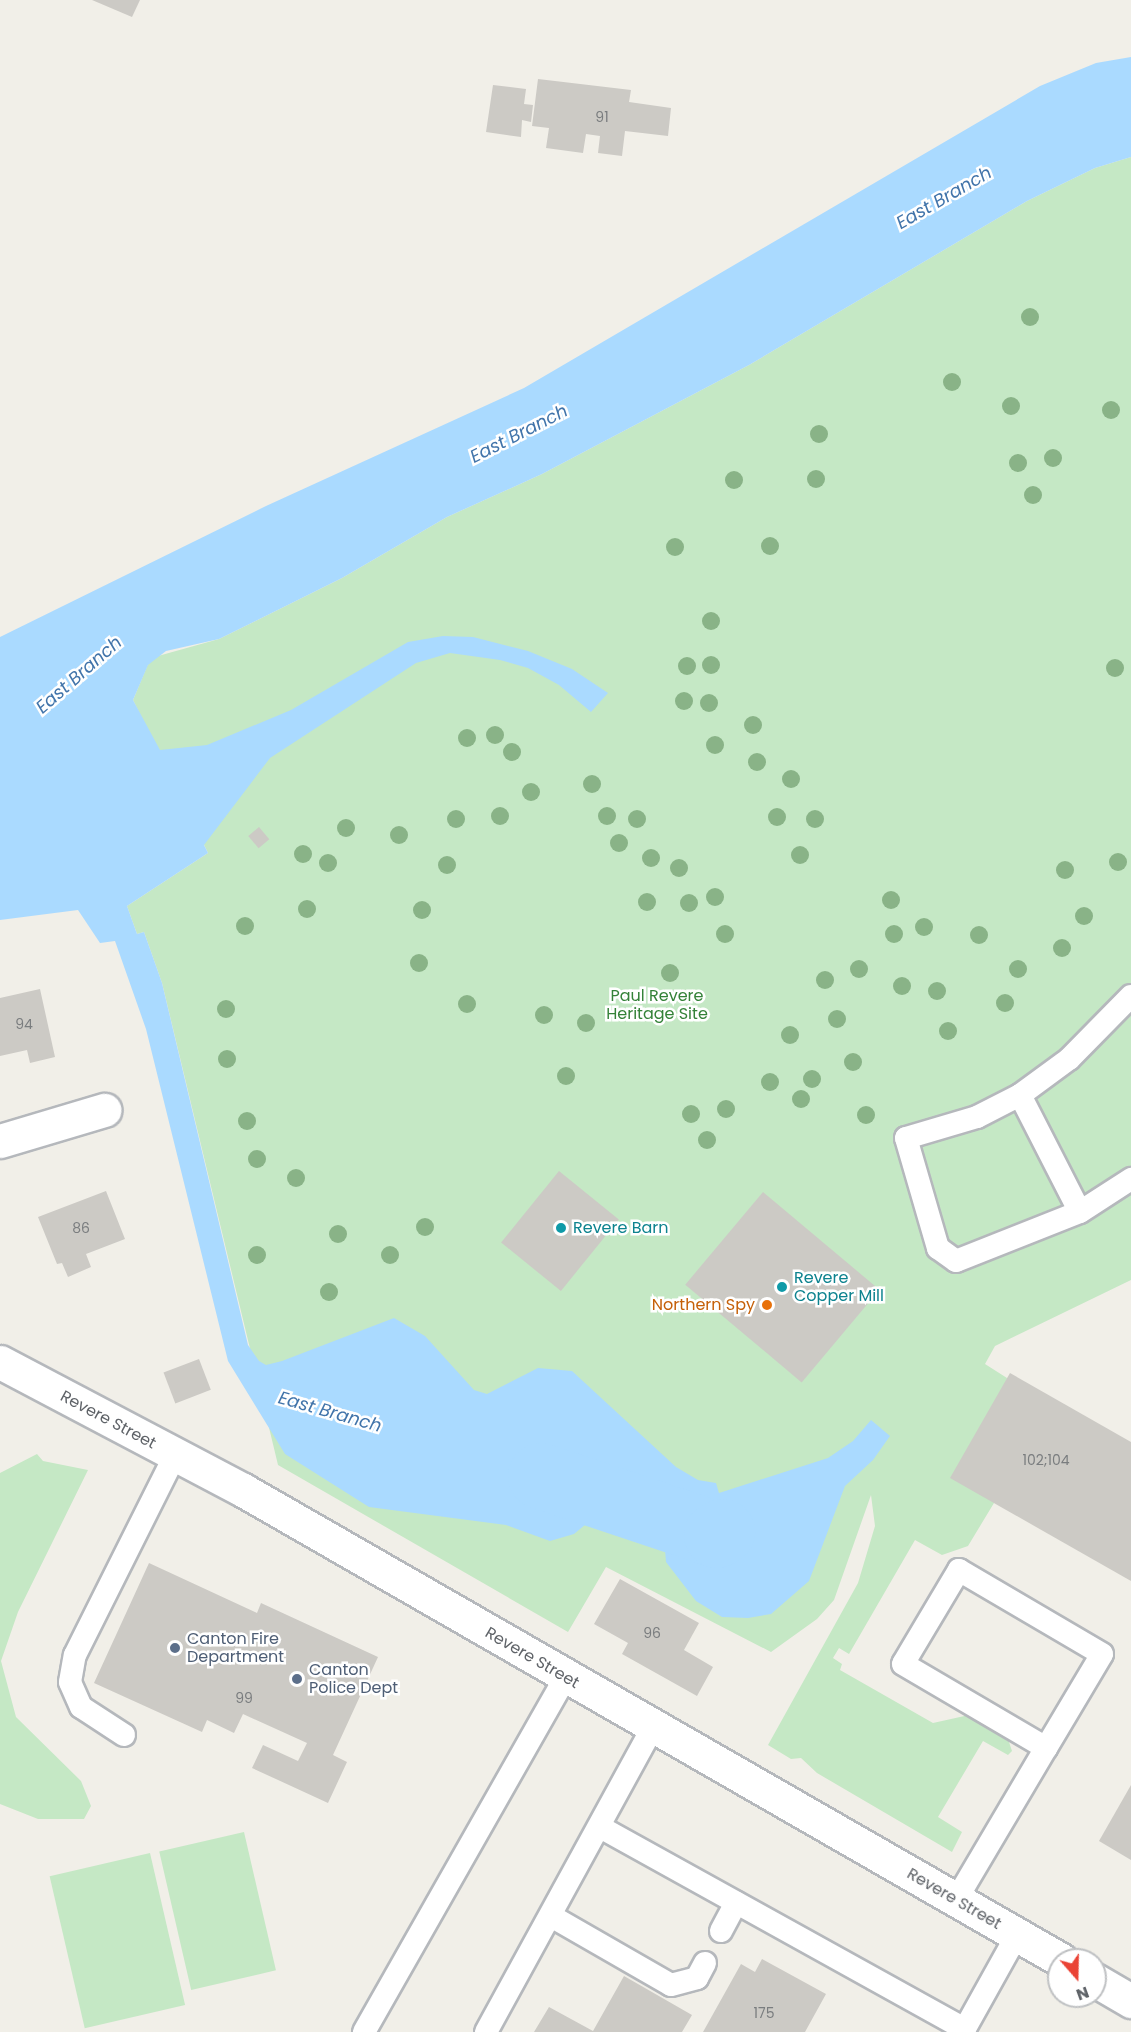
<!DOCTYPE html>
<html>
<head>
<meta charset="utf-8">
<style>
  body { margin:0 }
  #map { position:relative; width:1131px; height:2032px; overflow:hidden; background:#f1efe8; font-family:Poppins,sans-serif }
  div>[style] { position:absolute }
  .green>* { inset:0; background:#c5e8c5; transform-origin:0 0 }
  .water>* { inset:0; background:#aadaff }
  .river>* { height:66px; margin:-33px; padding:0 33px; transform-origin:33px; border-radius:33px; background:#aadaff }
  .building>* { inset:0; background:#cccac5; transform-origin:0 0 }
  .roads { filter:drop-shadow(2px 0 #b5b8bc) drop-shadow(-2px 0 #b5b8bc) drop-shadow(0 2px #b5b8bc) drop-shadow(0 -2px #b5b8bc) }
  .lane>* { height:22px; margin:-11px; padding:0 11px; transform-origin:11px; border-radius:11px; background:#fff }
  .street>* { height:33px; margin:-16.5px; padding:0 16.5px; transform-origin:16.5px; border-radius:16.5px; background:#fff }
  .secondary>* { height:33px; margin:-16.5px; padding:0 16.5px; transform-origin:16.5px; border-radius:16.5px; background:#fff }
  .trees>* { width:18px; height:18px; margin:-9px; border-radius:50%; background:#89b387 }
  .dots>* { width:16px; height:16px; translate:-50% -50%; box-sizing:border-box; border:3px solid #fff; border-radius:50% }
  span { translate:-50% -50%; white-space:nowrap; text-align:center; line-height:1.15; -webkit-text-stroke:5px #fff; paint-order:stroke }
  .number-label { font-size:14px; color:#7a7d7f }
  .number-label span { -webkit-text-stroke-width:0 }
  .park-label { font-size:16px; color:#348238 }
  .culture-label { font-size:16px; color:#0d838f }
  .left { translate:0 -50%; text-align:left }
  .food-label { font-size:16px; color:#c56008 }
  .right { translate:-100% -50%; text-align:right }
  .street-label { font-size:16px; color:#5f6368 }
  .service-label { font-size:16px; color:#4e5e75 }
  .water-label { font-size:18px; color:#4174aa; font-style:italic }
  .north { position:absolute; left:1047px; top:1948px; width:60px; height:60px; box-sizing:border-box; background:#fff; border:2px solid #bfc1c3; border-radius:50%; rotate:160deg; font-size:16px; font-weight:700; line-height:24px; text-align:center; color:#5f6368 }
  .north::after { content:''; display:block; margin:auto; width:21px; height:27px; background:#ea4335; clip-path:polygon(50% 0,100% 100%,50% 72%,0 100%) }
</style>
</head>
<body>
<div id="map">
  <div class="green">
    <div style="clip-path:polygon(1131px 157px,1131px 1280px,995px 1346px,985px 1364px,1007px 1378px,994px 1503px,968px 1546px,942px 1555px,915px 1540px,849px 1654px,839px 1648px,833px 1658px,842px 1664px,840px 1670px,933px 1723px,969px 1715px,1008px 1739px,1012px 1751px,1008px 1755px,983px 1741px,938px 1817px,962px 1832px,952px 1852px,817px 1773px,801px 1758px,791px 1759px,768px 1745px,858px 1583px,875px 1526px,871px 1495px,834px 1600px,817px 1619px,771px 1652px,606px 1567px,568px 1632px,278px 1465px,162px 983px,144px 932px,137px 934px,127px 906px,208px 853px,133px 700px,148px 664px,158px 656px,219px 639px,342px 578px,447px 517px,542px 474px,749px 365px,1027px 201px,1095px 168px)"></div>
    <div style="clip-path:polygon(37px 1454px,43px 1461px,88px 1470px,18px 1612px,1px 1661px,16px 1717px,81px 1781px,91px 1806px,84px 1819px,38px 1819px,0 1804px,0 1473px)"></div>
    <div style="left:244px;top:1832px;width:142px;height:87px;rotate:77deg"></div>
    <div style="left:150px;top:1853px;width:156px;height:103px;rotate:77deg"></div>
  </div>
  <div class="water">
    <div style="clip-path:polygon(1131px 57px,1131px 157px,1095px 168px,1027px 201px,749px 365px,542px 474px,447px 517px,342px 578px,219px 639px,166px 651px,148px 665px,133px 700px,160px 750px,207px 745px,291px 710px,408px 642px,443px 636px,473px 637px,528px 651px,572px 669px,608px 693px,591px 712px,559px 685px,528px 668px,500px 660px,450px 653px,416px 663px,270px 758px,204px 845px,208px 853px,127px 906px,137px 934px,144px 932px,162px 983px,248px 1345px,259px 1361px,266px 1365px,282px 1361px,394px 1318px,425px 1336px,474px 1390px,487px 1394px,538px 1368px,572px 1371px,676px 1467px,698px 1480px,716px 1483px,719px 1493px,828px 1458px,853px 1441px,871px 1420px,890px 1436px,873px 1460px,845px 1486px,809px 1581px,771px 1614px,748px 1618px,722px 1617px,696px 1601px,666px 1562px,664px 1537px,653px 1515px,629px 1505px,603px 1510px,574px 1534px,550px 1541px,506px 1525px,369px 1507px,285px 1454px,228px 1361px,146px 1029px,115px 941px,100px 943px,78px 910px,0 920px,0 637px,266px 506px,524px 388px,1040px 86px,1096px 63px)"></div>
  </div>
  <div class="river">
    <div style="left:541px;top:1476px;width:186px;rotate:18.5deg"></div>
    <div style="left:717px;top:1535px;width:6px;rotate:-31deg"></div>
  </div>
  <div class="building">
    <div style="clip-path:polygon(92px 0,140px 0,132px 17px)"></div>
    <div style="clip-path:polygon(538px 79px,631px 90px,629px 102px,671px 108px,668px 136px,625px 131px,622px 156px,598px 153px,600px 136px,586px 134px,583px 153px,546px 148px,549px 128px,532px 126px)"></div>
    <div style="clip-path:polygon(493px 85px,526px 89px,524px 104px,533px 105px,531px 122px,522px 120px,521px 137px,486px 132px)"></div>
    <div style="left:259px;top:827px;width:16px;height:14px;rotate:50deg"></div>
    <div style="clip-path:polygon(40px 989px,55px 1057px,30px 1063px,27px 1050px,0 1056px,0 998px)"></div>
    <div style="left:559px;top:1171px;width:77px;height:92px;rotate:39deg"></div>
    <div style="clip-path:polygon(106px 1191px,125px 1239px,86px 1254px,91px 1267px,68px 1277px,62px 1263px,57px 1264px,38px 1217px)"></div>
    <div style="left:763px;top:1192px;width:152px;height:121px;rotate:40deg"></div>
    <div style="left:199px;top:1359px;width:33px;height:38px;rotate:69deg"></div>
    <div style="clip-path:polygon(1010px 1373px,1131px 1442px,1131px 1581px,950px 1478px)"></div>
    <div style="clip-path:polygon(149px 1563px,257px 1613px,261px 1603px,378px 1657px,333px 1755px,347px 1762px,328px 1803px,252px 1768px,263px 1745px,298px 1761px,307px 1743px,243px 1714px,234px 1733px,207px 1720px,202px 1732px,94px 1683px)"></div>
    <div style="clip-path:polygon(620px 1579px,699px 1623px,684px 1650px,713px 1667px,697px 1696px,622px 1654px,628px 1643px,594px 1624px)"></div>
    <div style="clip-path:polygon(1131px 1785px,1131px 1860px,1099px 1841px)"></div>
    <div style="clip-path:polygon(762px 1959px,826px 1994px,805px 2032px,703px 2032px,741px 1964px,755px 1972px)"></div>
    <div style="clip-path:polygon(624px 1976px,692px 2015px,682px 2032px,534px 2032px,549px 2007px,593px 2031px)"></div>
  </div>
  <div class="roads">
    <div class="lane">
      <div style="left:1131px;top:996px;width:88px;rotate:134.5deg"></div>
      <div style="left:1069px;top:1059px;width:61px;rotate:143.7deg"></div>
      <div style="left:1020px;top:1095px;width:48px;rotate:152.9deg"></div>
      <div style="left:977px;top:1117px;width:74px;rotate:163.5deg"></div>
      <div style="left:906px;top:1138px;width:115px;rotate:73.8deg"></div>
      <div style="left:938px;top:1248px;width:22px;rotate:36deg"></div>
      <div style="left:956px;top:1261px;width:133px;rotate:-21.6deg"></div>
      <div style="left:1080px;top:1212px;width:61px;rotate:-32.9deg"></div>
      <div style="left:1020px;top:1095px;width:131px;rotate:62.9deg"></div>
      <div style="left:124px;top:1735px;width:51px;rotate:-146.9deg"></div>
      <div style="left:81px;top:1707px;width:27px;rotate:-114deg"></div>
      <div style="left:70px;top:1682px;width:27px;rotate:-80deg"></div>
      <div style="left:75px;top:1655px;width:224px;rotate:-63.4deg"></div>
      <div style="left:600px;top:1827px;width:417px;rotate:29deg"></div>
      <div style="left:956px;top:1900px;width:177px;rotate:-59.4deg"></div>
      <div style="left:1046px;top:1748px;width:109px;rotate:-59.2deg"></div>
      <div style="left:1102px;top:1654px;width:166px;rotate:-149.6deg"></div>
      <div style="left:959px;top:1570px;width:109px;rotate:120.8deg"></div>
      <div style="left:903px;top:1664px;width:166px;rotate:30.4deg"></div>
      <div style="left:551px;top:1916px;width:138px;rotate:29.9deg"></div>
      <div style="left:671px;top:1985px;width:27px;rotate:-15deg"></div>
      <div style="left:697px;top:1978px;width:17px;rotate:-62deg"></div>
      <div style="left:721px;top:1931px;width:32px;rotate:-62deg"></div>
      <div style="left:364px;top:2032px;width:408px;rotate:-60.4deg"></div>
      <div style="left:486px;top:2032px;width:348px;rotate:-61.3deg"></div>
      <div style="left:963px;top:2032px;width:111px;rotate:-60.9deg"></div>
    </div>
    <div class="street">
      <div style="left:0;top:1141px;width:109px;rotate:-16.6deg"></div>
    </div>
    <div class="secondary">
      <div style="left:0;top:1362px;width:275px;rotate:27.8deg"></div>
      <div style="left:243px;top:1490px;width:943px;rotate:29.88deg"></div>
      <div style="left:1095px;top:1980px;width:42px;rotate:30.3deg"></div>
    </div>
  </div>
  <div class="trees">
    <div style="left:1030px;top:317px"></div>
    <div style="left:952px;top:382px"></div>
    <div style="left:1011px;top:406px"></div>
    <div style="left:1111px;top:410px"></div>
    <div style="left:819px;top:434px"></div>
    <div style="left:1053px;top:458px"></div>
    <div style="left:1018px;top:463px"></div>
    <div style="left:816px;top:479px"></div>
    <div style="left:734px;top:480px"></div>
    <div style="left:1033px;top:495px"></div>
    <div style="left:770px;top:546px"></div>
    <div style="left:675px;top:547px"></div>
    <div style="left:711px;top:621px"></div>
    <div style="left:711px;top:665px"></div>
    <div style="left:687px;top:666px"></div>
    <div style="left:1115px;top:668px"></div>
    <div style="left:684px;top:701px"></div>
    <div style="left:709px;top:703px"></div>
    <div style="left:753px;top:725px"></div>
    <div style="left:495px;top:735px"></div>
    <div style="left:467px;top:738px"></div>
    <div style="left:715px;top:745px"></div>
    <div style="left:512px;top:752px"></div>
    <div style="left:757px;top:762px"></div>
    <div style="left:791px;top:779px"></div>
    <div style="left:592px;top:784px"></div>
    <div style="left:531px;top:792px"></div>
    <div style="left:500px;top:816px"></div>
    <div style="left:607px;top:816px"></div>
    <div style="left:777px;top:817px"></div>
    <div style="left:456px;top:819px"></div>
    <div style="left:637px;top:819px"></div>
    <div style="left:815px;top:819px"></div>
    <div style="left:346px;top:828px"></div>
    <div style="left:399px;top:835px"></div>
    <div style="left:619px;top:843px"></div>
    <div style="left:303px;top:854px"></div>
    <div style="left:800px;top:855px"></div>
    <div style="left:651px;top:858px"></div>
    <div style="left:1118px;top:862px"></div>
    <div style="left:328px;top:863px"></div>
    <div style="left:447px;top:865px"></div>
    <div style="left:679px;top:868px"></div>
    <div style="left:1065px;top:870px"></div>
    <div style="left:715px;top:897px"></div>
    <div style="left:891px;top:900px"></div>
    <div style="left:647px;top:902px"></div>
    <div style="left:689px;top:903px"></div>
    <div style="left:307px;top:909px"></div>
    <div style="left:422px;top:910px"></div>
    <div style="left:1084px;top:916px"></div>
    <div style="left:245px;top:926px"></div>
    <div style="left:924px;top:927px"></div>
    <div style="left:725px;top:934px"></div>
    <div style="left:894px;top:934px"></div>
    <div style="left:979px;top:935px"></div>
    <div style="left:1062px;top:948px"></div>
    <div style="left:419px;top:963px"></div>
    <div style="left:859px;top:969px"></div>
    <div style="left:1018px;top:969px"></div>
    <div style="left:670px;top:973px"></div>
    <div style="left:825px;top:980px"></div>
    <div style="left:902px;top:986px"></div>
    <div style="left:937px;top:991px"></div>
    <div style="left:1005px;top:1003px"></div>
    <div style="left:467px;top:1004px"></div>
    <div style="left:226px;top:1009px"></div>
    <div style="left:544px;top:1015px"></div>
    <div style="left:837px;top:1019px"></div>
    <div style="left:586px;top:1023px"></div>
    <div style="left:948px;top:1031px"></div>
    <div style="left:790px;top:1035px"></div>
    <div style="left:227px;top:1059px"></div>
    <div style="left:853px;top:1062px"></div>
    <div style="left:566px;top:1076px"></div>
    <div style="left:812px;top:1079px"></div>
    <div style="left:770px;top:1082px"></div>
    <div style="left:801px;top:1099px"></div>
    <div style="left:726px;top:1109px"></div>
    <div style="left:691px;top:1114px"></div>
    <div style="left:866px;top:1115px"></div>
    <div style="left:247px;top:1121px"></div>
    <div style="left:707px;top:1140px"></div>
    <div style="left:257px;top:1159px"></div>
    <div style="left:296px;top:1178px"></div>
    <div style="left:425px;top:1227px"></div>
    <div style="left:338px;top:1234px"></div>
    <div style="left:257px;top:1255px"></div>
    <div style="left:390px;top:1255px"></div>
    <div style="left:329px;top:1292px"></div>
  </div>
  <div class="dots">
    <div style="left:561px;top:1228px;background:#0f9aa8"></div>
    <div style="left:782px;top:1287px;background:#0f9aa8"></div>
    <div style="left:767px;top:1305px;background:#e8710a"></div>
    <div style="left:175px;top:1648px;background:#5c6f8a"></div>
    <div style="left:297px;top:1679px;background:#5c6f8a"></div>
  </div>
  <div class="number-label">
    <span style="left:602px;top:117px">91</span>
    <span style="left:24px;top:1024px">94</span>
    <span style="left:81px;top:1228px">86</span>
    <span style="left:1046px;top:1460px">102;104</span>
    <span style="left:652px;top:1633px">96</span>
    <span style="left:244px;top:1698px">99</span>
    <span style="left:764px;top:2013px">175</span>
  </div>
  <div class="park-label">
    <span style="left:657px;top:1005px">Paul Revere<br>Heritage Site</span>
  </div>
  <div class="culture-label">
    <span class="left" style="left:573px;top:1228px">Revere Barn</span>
    <span class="left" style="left:794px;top:1287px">Revere<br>Copper Mill</span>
  </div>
  <div class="food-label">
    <span class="right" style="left:755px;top:1305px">Northern Spy</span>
  </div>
  <div class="street-label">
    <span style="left:108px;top:1420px;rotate:28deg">Revere Street</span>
    <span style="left:532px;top:1658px;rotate:30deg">Revere Street</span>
    <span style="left:954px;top:1899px;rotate:30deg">Revere Street</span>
  </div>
  <div class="service-label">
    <span class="left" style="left:187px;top:1648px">Canton Fire<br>Department</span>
    <span class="left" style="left:309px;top:1679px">Canton<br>Police Dept</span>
  </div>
  <div class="water-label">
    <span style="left:944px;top:198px;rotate:-30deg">East Branch</span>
    <span style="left:519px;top:434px;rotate:-27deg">East Branch</span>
    <span style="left:79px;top:675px;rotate:-41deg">East Branch</span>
    <span style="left:330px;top:1412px;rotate:16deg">East Branch</span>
  </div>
  <div class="north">N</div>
</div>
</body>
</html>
